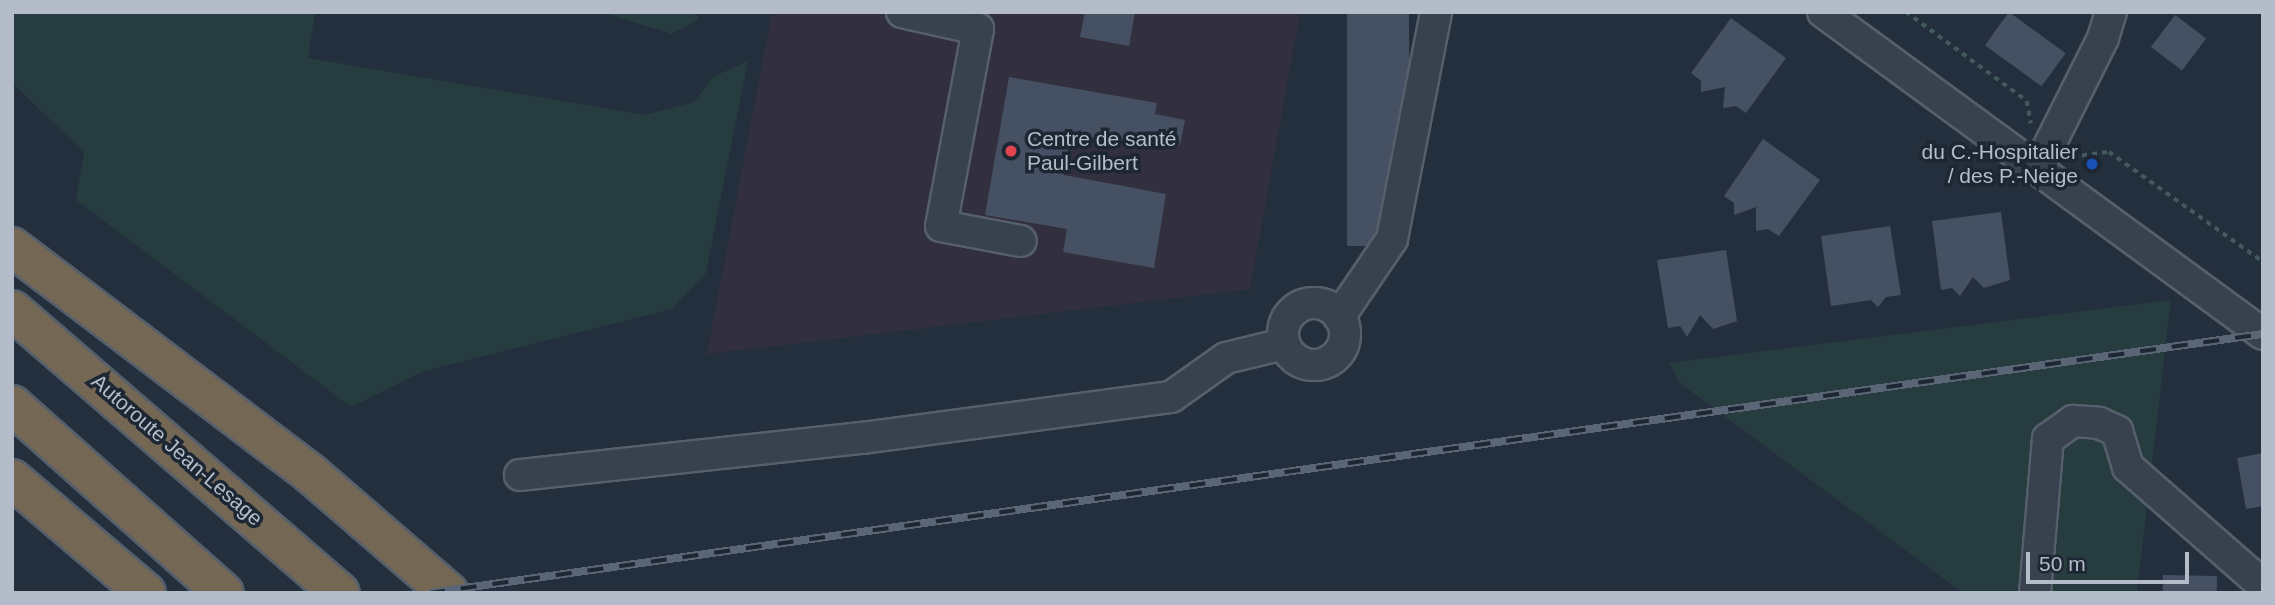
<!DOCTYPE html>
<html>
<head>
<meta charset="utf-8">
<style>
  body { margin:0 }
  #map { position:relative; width:2275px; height:605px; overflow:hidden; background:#242f3e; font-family:Helvetica,sans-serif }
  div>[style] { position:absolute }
  .medical>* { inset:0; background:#32303f }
  .green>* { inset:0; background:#263c3f }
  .building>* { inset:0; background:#455162; transform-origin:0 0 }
  .path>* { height:3.5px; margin-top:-1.75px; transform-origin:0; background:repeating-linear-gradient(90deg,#44595c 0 5px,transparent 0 10px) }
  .roads { filter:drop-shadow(2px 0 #565f6c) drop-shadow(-2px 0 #565f6c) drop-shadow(0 2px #565f6c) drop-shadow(0 -2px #565f6c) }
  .minor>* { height:30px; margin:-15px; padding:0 15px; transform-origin:15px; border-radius:15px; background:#38414e }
  .minor>.ring { margin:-15px; padding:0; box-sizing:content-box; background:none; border:30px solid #38414e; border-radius:50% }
  .highway>* { height:38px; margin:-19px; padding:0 19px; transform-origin:19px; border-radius:19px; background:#746855 }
  .rail>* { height:8px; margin-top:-4px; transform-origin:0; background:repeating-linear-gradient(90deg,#1d2633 0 16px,#5a6575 0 32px); box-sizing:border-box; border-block:2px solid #5a6575 }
  .dots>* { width:19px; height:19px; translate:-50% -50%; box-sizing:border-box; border:4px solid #1d2633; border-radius:50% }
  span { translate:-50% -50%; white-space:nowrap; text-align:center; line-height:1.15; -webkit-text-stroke:7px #1d2633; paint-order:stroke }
  .poi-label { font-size:21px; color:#b4bcc9 }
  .left { translate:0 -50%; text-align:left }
  .right { translate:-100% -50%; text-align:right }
  .street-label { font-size:21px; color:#b4bcc9 }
  .frame { position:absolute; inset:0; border:14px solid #b4bcc9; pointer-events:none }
  .scale { position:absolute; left:2026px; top:552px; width:163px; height:32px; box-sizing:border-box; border:4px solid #b4bcc9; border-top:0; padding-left:9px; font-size:21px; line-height:24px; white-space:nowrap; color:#b4bcc9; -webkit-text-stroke:5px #1d2633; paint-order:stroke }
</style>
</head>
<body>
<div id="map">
  <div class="medical">
    <div style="clip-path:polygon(772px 12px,1300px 12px,1250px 289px,707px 354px)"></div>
  </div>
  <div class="green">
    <div style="clip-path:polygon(12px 12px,315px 12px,308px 58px,645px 115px,694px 102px,713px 77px,748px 61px,706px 273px,672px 309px,424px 371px,351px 407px,76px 200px,84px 152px,12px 83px)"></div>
    <div style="clip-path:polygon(600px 12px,696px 12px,699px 19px,672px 34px)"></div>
    <div style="clip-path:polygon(2171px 300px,2137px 593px,1963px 593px,1680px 383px,1669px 363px)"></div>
  </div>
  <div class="building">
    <div style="clip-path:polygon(1085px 12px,1135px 12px,1129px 46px,1080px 37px)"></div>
    <div style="left:1347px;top:12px;width:62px;height:234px"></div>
    <div style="left:2009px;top:12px;width:70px;height:41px;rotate:36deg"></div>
    <div style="left:2175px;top:15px;width:39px;height:40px;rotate:37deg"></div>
    <div style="clip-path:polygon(1731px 18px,1786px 58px,1746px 113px,1736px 106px,1723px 108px,1725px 87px,1701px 92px,1701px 81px,1691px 73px)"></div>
    <div style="clip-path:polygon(1009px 77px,1157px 103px,1155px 114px,1185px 120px,1180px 145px,1160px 141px,1156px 149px,1070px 134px,1064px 175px,1166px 194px,1154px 268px,1063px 252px,1067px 229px,985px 215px)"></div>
    <div style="clip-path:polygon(1763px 139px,1820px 180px,1779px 236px,1768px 229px,1756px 231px,1756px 207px,1734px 215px,1734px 203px,1724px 196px)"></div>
    <div style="clip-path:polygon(2001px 212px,2010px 280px,1984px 288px,1973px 277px,1960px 296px,1952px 288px,1941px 290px,1932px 221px)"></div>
    <div style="clip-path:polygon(1890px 226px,1901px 295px,1886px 297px,1878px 307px,1871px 300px,1831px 306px,1821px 236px)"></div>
    <div style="clip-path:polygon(1726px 250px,1737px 321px,1713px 329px,1700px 315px,1687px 337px,1680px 326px,1668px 328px,1657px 260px)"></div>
    <div style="clip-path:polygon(2263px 453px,2263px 506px,2246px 509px,2237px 458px)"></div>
    <div style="left:2163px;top:575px;width:54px;height:18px;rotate:1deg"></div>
  </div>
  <div class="path">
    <div style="left:1906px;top:12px;width:150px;rotate:36.3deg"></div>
    <div style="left:2027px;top:101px;width:23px;rotate:80deg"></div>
    <div style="left:2072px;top:157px;width:37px;rotate:-8deg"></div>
    <div style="left:2109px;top:152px;width:189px;rotate:35.5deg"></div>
  </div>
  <div class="roads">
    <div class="minor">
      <div style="left:902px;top:12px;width:78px;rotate:12.6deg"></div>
      <div style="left:978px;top:29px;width:200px;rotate:100.6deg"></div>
      <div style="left:941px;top:226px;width:81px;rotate:10.6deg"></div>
      <div style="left:1823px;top:12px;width:545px;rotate:36.2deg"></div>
      <div style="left:2038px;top:168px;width:145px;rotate:-63.4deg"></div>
      <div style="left:2103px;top:38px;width:27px;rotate:-73deg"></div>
      <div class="ring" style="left:1283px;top:303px;width:32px;height:32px"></div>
      <div style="left:1339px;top:317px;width:94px;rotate:-55.8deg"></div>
      <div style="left:1392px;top:239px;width:231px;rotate:-79deg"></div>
      <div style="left:520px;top:475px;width:345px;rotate:-6.2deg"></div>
      <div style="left:863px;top:438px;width:311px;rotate:-7.6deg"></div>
      <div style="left:1171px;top:397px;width:67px;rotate:-35.3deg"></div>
      <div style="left:1226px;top:358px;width:60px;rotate:-13.6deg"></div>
      <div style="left:2035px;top:593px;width:155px;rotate:-85.2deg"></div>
      <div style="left:2048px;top:439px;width:31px;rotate:-36deg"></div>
      <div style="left:2073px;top:421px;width:26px;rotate:4deg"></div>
      <div style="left:2099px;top:423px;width:20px;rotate:24deg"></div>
      <div style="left:2117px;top:431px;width:38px;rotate:73deg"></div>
      <div style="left:2128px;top:467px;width:179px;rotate:41.2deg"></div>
    </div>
    <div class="highway">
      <div style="left:12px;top:247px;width:375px;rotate:37.2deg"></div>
      <div style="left:311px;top:474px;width:182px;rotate:40.8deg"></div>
      <div style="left:12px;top:310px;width:433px;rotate:40.8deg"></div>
      <div style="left:12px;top:405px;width:283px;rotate:41.6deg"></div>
      <div style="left:12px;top:479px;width:176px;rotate:40.4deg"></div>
    </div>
  </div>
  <div class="rail">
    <div style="left:429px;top:593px;width:1852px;rotate:-8.04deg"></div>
  </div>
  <div class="dots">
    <div style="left:1011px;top:151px;background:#e0444e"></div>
    <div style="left:2092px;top:164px;background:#1a4fb4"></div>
  </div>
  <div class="poi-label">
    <span class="left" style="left:1027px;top:151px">Centre de santé<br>Paul-Gilbert</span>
    <span class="right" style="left:2078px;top:164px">du C.-Hospitalier<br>/ des P.-Neige</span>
  </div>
  <div class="street-label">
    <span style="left:177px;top:450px;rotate:41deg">Autoroute Jean-Lesage</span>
  </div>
  <div class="frame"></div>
  <div class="scale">50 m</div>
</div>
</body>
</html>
